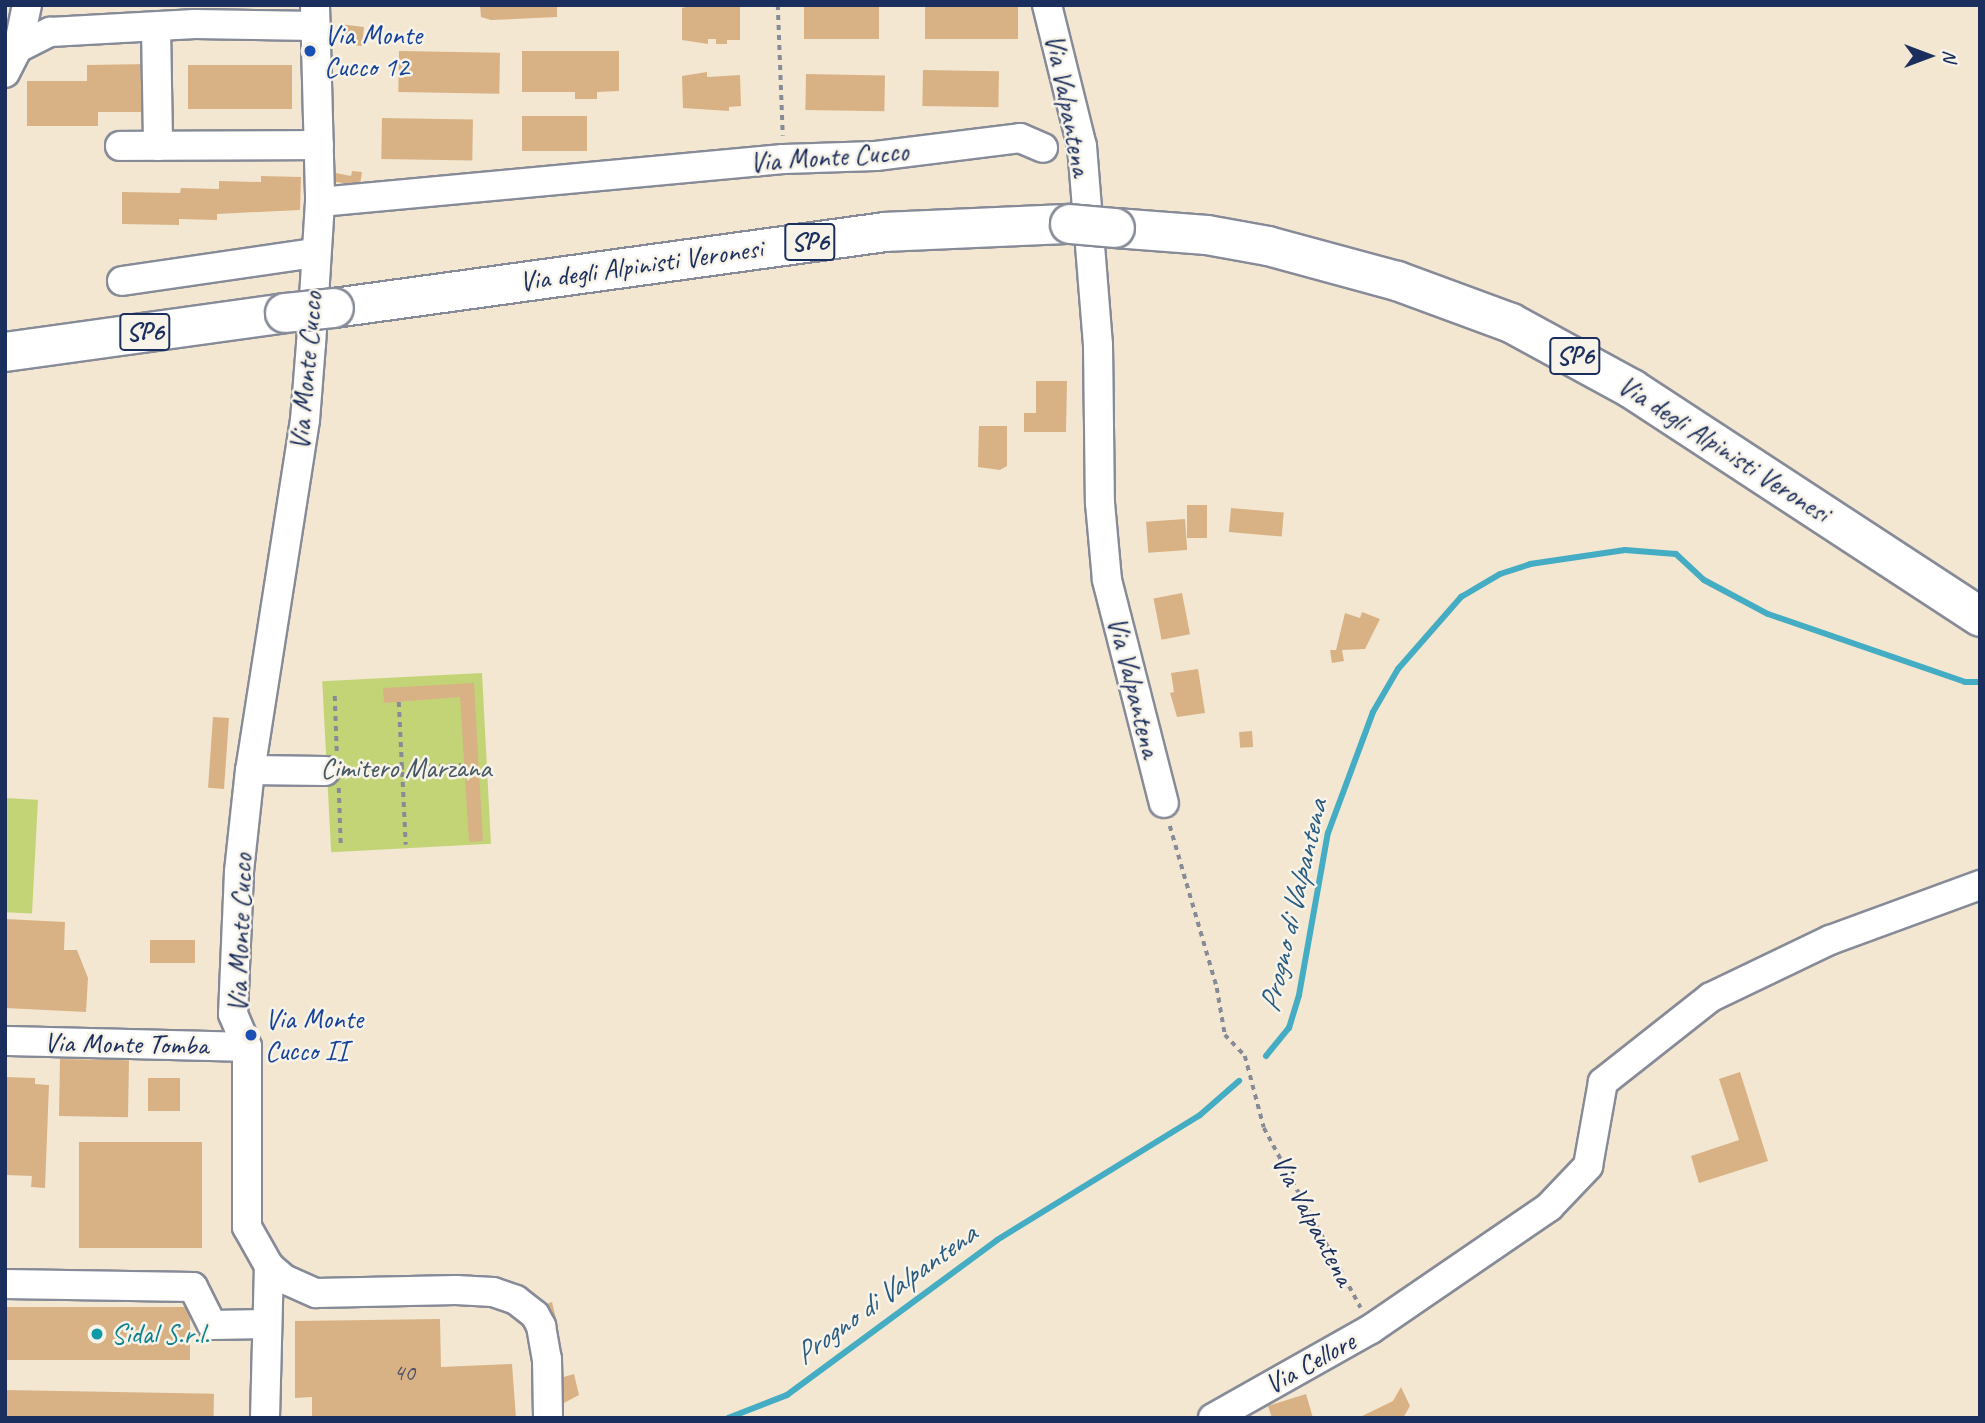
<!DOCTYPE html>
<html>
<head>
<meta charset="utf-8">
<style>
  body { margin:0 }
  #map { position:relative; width:1985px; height:1423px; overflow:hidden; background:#f3e7d1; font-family:Caveat,sans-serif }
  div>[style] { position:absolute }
  .green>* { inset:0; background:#c3d477; transform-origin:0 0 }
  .stream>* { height:6px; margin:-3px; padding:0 3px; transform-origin:3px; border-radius:3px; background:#44acc3 }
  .building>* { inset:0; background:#d8b285; transform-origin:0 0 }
  .path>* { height:3.5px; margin-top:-1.75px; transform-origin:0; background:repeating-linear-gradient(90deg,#878b98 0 5px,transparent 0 10px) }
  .roads { filter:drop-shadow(2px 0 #878b98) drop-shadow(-2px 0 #878b98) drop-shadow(0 2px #878b98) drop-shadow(0 -2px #878b98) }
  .minor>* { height:28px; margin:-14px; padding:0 14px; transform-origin:14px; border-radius:14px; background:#fff }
  .highway>* { height:38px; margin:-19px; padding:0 19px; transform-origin:19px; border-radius:19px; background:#fff }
  .bridges { filter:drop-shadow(2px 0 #878b98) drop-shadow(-2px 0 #878b98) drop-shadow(0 2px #878b98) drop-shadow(0 -2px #878b98) }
  .highway-bridge>* { height:38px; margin:-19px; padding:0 19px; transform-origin:19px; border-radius:19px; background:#fff }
  .dots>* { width:19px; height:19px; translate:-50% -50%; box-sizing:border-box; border:4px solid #f7f3e8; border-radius:50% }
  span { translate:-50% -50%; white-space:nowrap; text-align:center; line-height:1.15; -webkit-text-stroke:5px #f7f3e8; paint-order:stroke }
  .number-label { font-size:24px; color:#4a5068 }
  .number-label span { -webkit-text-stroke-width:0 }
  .shield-label span { padding:2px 5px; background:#f7f3e8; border:2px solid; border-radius:5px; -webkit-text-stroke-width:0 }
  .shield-label { font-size:26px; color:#1b2f5e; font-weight:700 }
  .transit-label { font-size:28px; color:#164399 }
  .left { translate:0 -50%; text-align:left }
  .street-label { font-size:28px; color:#1b2f5e }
  .park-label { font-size:28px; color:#455864 }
  .culture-label { font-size:28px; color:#0d838f }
  .water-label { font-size:30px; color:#295b81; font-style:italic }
  .frame { position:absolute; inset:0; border:7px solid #1b2f5e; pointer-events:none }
  .north { position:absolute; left:1894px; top:21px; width:70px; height:70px; -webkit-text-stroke:5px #f7f3e8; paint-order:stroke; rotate:90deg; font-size:19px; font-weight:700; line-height:28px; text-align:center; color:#1b2f5e }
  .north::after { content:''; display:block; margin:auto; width:24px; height:32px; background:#1b2f5e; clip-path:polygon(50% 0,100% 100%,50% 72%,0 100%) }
</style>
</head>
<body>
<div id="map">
  <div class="green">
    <div style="left:482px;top:673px;width:171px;height:160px;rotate:87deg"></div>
    <div style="left:5px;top:798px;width:33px;height:114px;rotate:3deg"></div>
  </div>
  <div class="stream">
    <div style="left:1266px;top:1056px;width:36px;rotate:-51deg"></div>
    <div style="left:1289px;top:1028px;width:34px;rotate:-73deg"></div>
    <div style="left:1299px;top:995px;width:165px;rotate:-79.9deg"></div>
    <div style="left:1328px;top:833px;width:129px;rotate:-69.6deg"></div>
    <div style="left:1373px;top:712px;width:50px;rotate:-59.8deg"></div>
    <div style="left:1398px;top:669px;width:96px;rotate:-48.8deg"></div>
    <div style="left:1461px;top:597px;width:45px;rotate:-30.5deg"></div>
    <div style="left:1500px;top:574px;width:32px;rotate:-18deg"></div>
    <div style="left:1530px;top:564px;width:96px;rotate:-8.4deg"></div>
    <div style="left:1625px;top:550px;width:51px;rotate:4.5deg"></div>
    <div style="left:1676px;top:554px;width:38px;rotate:43deg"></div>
    <div style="left:1704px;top:580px;width:72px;rotate:28deg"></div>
    <div style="left:1768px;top:614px;width:208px;rotate:19deg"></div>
    <div style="left:1965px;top:682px;width:15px"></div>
    <div style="left:728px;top:1418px;width:63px;rotate:-21.3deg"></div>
    <div style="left:787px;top:1395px;width:261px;rotate:-36.4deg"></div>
    <div style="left:997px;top:1240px;width:238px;rotate:-31.6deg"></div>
    <div style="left:1200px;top:1115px;width:52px;rotate:-41.1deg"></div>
  </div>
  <div class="building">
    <div style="clip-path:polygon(480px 5px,557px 5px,557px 17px,491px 20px,481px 17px)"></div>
    <div style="clip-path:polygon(694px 5px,740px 7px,740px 40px,727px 40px,727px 44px,716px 44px,716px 39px,708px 39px,708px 44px,682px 40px,682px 8px)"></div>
    <div style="left:804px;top:5px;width:75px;height:34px"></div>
    <div style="left:1018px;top:7px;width:32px;height:93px;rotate:90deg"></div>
    <div style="clip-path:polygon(339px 24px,364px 27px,362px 46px,341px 44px)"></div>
    <div style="left:399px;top:51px;width:101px;height:41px;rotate:1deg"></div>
    <div style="clip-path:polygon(522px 51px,619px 51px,619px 91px,597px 92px,597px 99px,575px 99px,575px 92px,522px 92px)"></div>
    <div style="clip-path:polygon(148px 64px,148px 112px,98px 112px,98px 126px,27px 126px,27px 81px,87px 81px,87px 65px)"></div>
    <div style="left:292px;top:65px;width:44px;height:104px;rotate:90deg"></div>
    <div style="left:923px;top:70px;width:76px;height:36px;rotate:1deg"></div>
    <div style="clip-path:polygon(707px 72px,707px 77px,740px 75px,741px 106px,729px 107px,729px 111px,683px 108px,682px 76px)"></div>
    <div style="left:806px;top:74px;width:79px;height:36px;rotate:1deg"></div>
    <div style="left:522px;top:116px;width:65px;height:35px"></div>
    <div style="left:382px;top:118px;width:91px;height:41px;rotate:1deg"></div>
    <div style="clip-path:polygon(352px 171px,362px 172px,360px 185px,335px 182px,336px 173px,351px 176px)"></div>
    <div style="clip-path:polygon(261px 176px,301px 177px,300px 210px,217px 214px,217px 220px,179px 219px,179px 225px,122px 224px,122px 192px,180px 193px,181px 188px,219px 189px,219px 181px,261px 182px)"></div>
    <div style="clip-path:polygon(1036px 381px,1067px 381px,1066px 432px,1024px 432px,1024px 413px,1036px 413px)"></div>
    <div style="clip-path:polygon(979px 426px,1007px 426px,1007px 466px,1000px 470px,978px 467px)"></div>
    <div style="left:1187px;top:505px;width:20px;height:33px"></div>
    <div style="left:1231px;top:508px;width:53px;height:24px;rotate:5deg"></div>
    <div style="left:1185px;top:519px;width:31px;height:39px;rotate:86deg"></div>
    <div style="left:1182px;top:593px;width:42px;height:29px;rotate:79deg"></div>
    <div style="clip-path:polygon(1362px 612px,1380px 619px,1365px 649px,1342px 650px,1344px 661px,1332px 663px,1330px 650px,1336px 650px,1345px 613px,1360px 618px)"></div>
    <div style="clip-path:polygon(1198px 669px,1205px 713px,1177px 717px,1170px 693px,1174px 692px,1171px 673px)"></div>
    <div style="clip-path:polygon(474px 683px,483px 841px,469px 842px,460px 697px,384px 703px,383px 688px)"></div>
    <div style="left:213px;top:717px;width:16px;height:71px;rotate:4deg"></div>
    <div style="left:1252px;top:731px;width:16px;height:13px;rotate:86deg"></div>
    <div style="clip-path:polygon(5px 919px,65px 922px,64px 950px,77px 950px,88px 978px,86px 1012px,5px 1008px)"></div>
    <div style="left:150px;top:940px;width:45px;height:23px"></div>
    <div style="left:60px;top:1059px;width:69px;height:57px;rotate:1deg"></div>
    <div style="clip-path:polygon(1740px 1072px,1768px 1161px,1699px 1183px,1691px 1156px,1739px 1140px,1719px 1079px)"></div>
    <div style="clip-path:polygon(5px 1077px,35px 1078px,35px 1084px,49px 1085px,45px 1188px,31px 1187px,32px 1176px,5px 1175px)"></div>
    <div style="left:148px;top:1078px;width:32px;height:33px"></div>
    <div style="left:79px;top:1142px;width:123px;height:106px"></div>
    <div style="clip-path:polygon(552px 1302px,557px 1323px,545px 1325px,541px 1306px)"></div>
    <div style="left:5px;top:1307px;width:185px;height:53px"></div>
    <div style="clip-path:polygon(440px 1319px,441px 1367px,512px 1364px,516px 1418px,312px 1418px,312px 1397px,295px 1398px,295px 1321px)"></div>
    <div style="clip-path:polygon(574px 1374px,579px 1395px,562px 1404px,557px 1379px)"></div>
    <div style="clip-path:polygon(1401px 1387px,1410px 1406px,1403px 1418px,1358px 1418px,1393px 1401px)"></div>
    <div style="left:5px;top:1390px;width:209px;height:28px;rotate:1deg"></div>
    <div style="clip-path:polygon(1306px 1394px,1313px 1418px,1272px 1418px,1268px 1406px)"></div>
  </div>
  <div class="path">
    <div style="left:778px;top:5px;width:131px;rotate:87.8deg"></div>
    <div style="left:335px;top:696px;width:56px;rotate:88deg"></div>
    <div style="left:399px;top:702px;width:143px;rotate:87.2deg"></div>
    <div style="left:349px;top:770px;width:112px;rotate:-2.6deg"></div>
    <div style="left:339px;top:788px;width:57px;rotate:88deg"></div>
    <div style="left:1170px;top:826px;width:169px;rotate:73.8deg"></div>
    <div style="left:1217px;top:988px;width:48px;rotate:80.3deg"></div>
    <div style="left:1225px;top:1035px;width:29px;rotate:46deg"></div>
    <div style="left:1245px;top:1056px;width:74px;rotate:75.2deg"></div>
    <div style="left:1264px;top:1128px;width:204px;rotate:61.7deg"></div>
  </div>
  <div class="roads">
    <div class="minor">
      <div style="left:315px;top:5px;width:197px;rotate:88.5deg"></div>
      <div style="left:320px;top:202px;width:142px;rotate:93.6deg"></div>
      <div style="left:311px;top:344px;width:76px;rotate:94.5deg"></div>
      <div style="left:305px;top:420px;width:354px;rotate:98.9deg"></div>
      <div style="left:250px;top:770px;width:103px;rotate:96.2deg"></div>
      <div style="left:239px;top:872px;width:142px;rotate:92.4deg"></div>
      <div style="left:233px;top:1014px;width:36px;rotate:67deg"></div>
      <div style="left:247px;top:1047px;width:180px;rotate:90deg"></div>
      <div style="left:247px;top:1227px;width:45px;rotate:60.6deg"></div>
      <div style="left:269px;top:1266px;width:20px;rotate:41deg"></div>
      <div style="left:284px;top:1279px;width:35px;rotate:24deg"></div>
      <div style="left:316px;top:1293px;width:140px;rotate:-1.2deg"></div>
      <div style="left:456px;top:1290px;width:37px;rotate:3deg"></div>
      <div style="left:493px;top:1292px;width:24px;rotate:19deg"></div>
      <div style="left:516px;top:1300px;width:24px;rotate:38deg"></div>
      <div style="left:535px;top:1315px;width:13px;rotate:61deg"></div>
      <div style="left:541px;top:1326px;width:34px;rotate:80deg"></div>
      <div style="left:547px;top:1359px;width:59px;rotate:89deg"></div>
      <div style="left:1047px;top:5px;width:145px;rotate:76.1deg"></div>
      <div style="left:1082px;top:146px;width:200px;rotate:85.4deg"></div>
      <div style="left:1098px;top:345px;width:158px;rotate:89.3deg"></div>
      <div style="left:1100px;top:503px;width:77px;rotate:84.8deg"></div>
      <div style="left:1107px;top:580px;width:230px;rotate:75.7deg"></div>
      <div style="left:156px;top:27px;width:119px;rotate:89deg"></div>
      <div style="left:18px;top:48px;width:36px;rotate:-27deg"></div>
      <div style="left:50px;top:32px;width:145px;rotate:-3.2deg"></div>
      <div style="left:195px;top:24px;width:120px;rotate:1deg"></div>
      <div style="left:5px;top:73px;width:28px;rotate:-63deg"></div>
      <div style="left:18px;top:48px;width:44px;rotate:-78.2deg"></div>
      <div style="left:120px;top:146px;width:199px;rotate:-0.3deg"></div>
      <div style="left:320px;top:202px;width:465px;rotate:-5.3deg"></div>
      <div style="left:783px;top:159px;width:93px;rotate:-1.8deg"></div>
      <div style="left:876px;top:156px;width:145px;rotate:-7.1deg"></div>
      <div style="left:1020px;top:138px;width:25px;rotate:23deg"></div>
      <div style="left:122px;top:281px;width:195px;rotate:-8.3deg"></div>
      <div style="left:250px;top:770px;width:75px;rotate:0.8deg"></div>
      <div style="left:5px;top:1041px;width:242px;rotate:1.4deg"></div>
      <div style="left:5px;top:1284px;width:188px;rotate:0.9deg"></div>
      <div style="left:193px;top:1287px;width:42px;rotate:63.4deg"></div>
      <div style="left:212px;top:1325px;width:54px;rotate:-1.1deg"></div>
      <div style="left:265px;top:1418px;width:152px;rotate:-88.5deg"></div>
      <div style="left:1213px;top:1418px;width:181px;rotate:-29.4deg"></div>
      <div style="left:1371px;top:1329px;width:216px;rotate:-34.4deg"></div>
      <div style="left:1549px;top:1207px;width:57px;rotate:-46.4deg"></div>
      <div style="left:1588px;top:1166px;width:85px;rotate:-79.9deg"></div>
      <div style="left:1603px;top:1082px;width:137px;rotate:-38.2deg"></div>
      <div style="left:1711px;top:997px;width:132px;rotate:-25.6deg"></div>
      <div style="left:1830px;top:940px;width:160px;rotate:-20.1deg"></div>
    </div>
    <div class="highway">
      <div style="left:1115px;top:228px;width:92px;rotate:4.4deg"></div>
      <div style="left:1207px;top:235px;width:62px;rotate:10.2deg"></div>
      <div style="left:1268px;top:246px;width:134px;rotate:15.2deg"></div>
      <div style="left:1397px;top:281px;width:121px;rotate:20.2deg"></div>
      <div style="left:1511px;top:323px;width:138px;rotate:28.6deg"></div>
      <div style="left:1632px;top:389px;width:416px;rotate:33.2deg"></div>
      <div style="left:334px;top:308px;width:556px;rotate:-7.85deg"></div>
      <div style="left:885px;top:232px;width:185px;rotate:-2.5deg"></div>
      <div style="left:5px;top:352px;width:283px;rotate:-7.9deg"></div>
    </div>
  </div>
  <div class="bridges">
    <div class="highway-bridge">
      <div style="left:1070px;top:224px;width:45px;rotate:5.1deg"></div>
      <div style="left:285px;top:313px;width:49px;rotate:-5.8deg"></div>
    </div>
  </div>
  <div class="dots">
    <div style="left:310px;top:51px;background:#1a4fb4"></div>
    <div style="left:251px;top:1035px;background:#1a4fb4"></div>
    <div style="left:97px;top:1334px;background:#0f9aa8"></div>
  </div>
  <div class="number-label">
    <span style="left:404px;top:1373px">40</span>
  </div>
  <div class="shield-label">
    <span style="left:810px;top:242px">SP6</span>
    <span style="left:145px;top:332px">SP6</span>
    <span style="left:1575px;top:356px">SP6</span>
  </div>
  <div class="transit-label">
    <span class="left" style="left:324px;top:51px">Via Monte<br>Cucco 12</span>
    <span class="left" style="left:265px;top:1035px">Via Monte<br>Cucco II</span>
  </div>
  <div class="street-label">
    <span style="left:1068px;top:105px;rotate:79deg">Via Valpantena</span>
    <span style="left:829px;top:157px;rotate:-4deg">Via Monte Cucco</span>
    <span style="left:641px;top:265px;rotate:-8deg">Via degli Alpinisti Veronesi</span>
    <span style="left:306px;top:371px;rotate:-85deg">Via Monte Cucco</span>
    <span style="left:1724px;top:449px;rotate:33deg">Via degli Alpinisti Veronesi</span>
    <span style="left:1134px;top:687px;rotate:76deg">Via Valpantena</span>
    <span style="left:240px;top:933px;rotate:-88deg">Via Monte Cucco</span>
    <span style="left:126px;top:1044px;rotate:1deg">Via Monte Tomba</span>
    <span style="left:1313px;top:1220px;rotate:62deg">Via Valpantena</span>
    <span style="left:1310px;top:1363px;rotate:-29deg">Via Cellore</span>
  </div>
  <div class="park-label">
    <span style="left:406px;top:768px">Cimitero Marzana</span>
  </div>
  <div class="culture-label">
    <span class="left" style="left:111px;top:1334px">Sidal S.r.l.</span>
  </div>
  <div class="water-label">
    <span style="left:1293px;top:906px;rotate:-77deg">Progno di Valpantena</span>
    <span style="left:885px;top:1294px;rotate:-36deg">Progno di Valpantena</span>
  </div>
  <div class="frame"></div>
  <div class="north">N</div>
</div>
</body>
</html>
